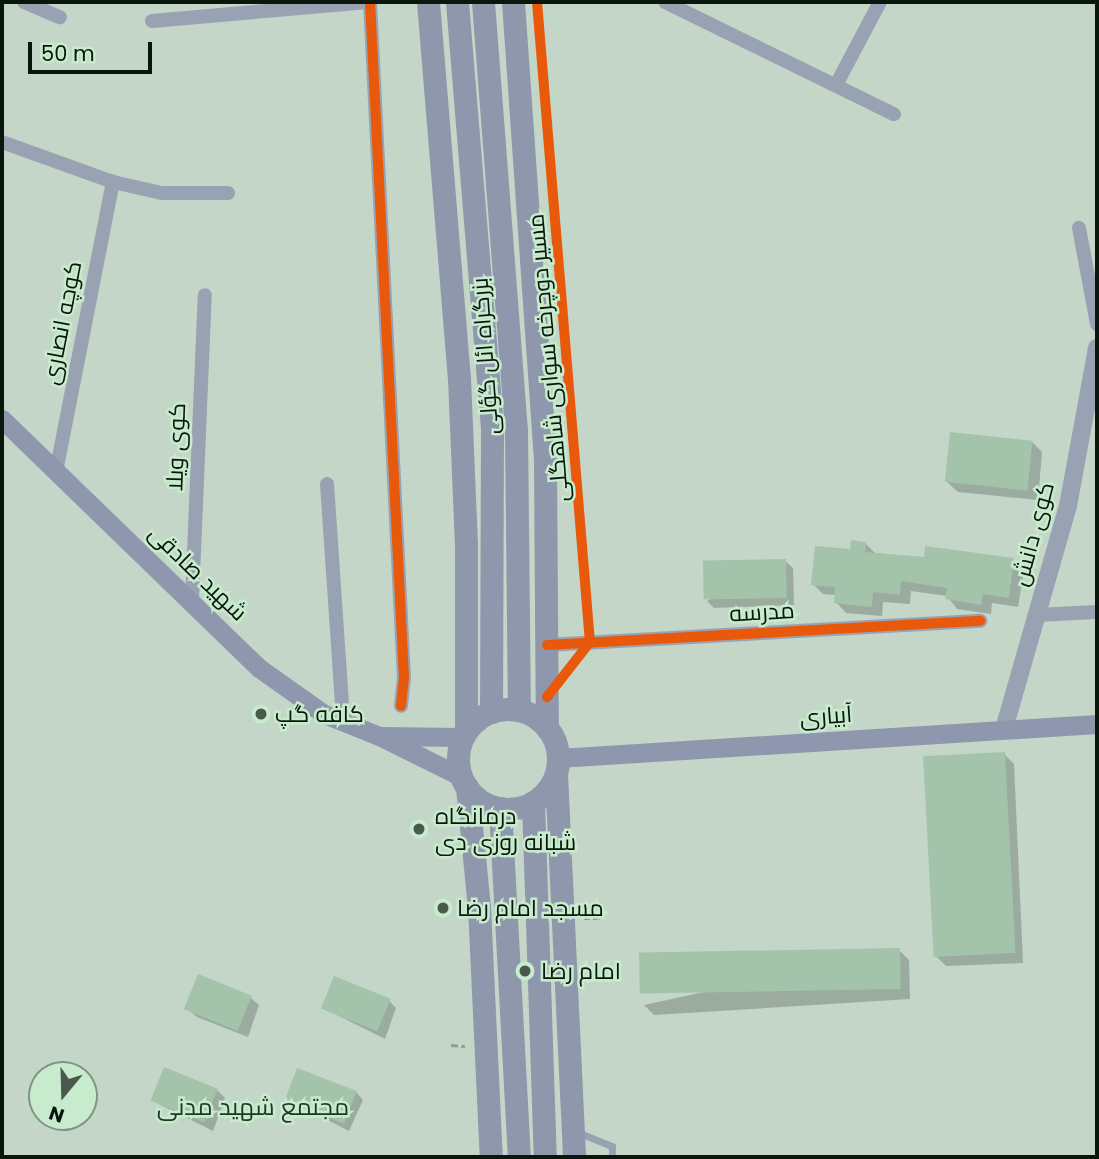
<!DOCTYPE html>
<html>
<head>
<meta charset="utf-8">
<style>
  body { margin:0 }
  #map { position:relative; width:1099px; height:1159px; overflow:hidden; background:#c4d6c7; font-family:Poppins,Cairo,sans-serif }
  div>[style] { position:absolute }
  .shadow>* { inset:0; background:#0003 }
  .building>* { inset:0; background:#a4c3ab; transform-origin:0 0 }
  .path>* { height:2.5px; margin-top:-1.25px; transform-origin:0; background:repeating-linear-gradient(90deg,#929ba2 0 7px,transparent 0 10.5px) }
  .service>* { height:7px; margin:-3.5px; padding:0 3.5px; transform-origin:3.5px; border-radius:3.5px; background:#99a2b3 }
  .minor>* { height:14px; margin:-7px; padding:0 7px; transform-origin:7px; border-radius:7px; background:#99a2b3 }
  .tertiary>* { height:18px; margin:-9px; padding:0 9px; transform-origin:9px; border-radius:9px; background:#99a2b3 }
  .secondary>* { height:19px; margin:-9.5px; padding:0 9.5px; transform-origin:9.5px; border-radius:9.5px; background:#8e97ad }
  .trunk>* { height:23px; margin:-11.5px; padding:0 11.5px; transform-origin:11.5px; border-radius:11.5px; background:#8e97ac }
  .trunk>.ring { margin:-11.5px; padding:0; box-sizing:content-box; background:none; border:23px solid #8e97ac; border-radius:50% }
  .cycleway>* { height:10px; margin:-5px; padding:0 5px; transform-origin:5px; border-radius:5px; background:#e8590c }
  .dots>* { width:19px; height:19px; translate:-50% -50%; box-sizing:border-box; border:4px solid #c8ebcd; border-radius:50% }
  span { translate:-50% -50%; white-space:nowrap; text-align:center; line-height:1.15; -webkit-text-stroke:5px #c8ebcd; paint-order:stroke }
  .street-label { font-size:23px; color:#09160c }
  .poi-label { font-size:23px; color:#09160c }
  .left { translate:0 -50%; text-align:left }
  .neighbourhood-label { font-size:24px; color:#1a3821 }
  .frame { position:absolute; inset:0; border:4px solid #09160c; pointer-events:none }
  .north { position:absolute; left:28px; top:1061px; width:70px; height:70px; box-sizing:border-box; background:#c8ebcd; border:2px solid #7c9680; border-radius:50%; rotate:199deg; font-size:19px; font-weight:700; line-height:28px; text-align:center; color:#09160c }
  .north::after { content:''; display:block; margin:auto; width:24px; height:32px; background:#4a594d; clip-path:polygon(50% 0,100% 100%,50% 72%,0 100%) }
  .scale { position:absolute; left:28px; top:42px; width:124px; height:32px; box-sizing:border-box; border:4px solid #09160c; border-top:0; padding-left:9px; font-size:21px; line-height:24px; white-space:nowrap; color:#09160c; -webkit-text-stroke:5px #c8ebcd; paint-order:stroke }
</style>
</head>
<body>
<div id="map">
  <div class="shadow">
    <div style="clip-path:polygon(1032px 442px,1042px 452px,1038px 500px,958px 492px,947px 482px)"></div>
    <div style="clip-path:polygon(865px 543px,875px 553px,925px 559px,1013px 560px,1024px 570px,1018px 607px,992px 603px,991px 614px,957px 609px,947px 596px,911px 591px,910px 604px,883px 602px,882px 616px,846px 613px,836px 602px,836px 595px,823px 594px,813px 584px)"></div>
    <div style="clip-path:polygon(785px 561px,793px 568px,794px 605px,714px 608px,707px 601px)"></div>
    <div style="clip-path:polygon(1004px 754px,1014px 764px,1023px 963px,946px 966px,936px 956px)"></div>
    <div style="clip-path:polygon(899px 950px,909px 960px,910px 999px,654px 1015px,644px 1005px)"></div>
    <div style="clip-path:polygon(199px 977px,251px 998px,259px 1005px,248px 1037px,197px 1017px,189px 1010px)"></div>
    <div style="clip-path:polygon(389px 1001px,396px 1008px,385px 1039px,325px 1009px)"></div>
    <div style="clip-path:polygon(217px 1090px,225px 1098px,213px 1131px,153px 1101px)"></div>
    <div style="clip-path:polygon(356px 1092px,363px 1100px,349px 1131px,286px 1099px)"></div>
  </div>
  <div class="building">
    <div style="left:950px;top:432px;width:83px;height:50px;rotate:6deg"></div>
    <div style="clip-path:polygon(851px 540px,866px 542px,865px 552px,924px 557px,925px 546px,1014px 558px,1009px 598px,983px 594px,981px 605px,945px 599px,947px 588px,901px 581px,900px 595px,873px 592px,872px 607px,834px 603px,835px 587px,811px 585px,815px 546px,850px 549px)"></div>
    <div style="left:786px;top:559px;width:39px;height:83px;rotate:89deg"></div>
    <div style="left:1005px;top:752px;width:201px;height:82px;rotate:87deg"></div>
    <div style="left:900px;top:948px;width:41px;height:261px;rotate:89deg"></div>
    <div style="left:198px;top:974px;width:58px;height:38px;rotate:22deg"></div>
    <div style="left:334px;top:976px;width:61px;height:35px;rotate:22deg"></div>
    <div style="left:164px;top:1067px;width:58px;height:36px;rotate:22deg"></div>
    <div style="left:297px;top:1068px;width:64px;height:35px;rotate:21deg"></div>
  </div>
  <div class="path">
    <div style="left:583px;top:919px;width:19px"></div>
    <div style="left:451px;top:1045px;width:14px;rotate:4deg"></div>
  </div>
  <div class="service">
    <div style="left:577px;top:1132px;width:38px;rotate:22deg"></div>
    <div style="left:612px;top:1146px;width:11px;rotate:90deg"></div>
  </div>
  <div class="minor">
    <div style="left:24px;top:2px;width:39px;rotate:23deg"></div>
    <div style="left:370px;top:2px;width:676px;rotate:87.12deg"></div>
    <div style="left:404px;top:677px;width:29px;rotate:96deg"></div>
    <div style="left:665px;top:2px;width:255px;rotate:26.1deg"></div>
    <div style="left:152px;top:21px;width:217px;rotate:-5deg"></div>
    <div style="left:836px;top:85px;width:94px;rotate:-62.1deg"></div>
    <div style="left:2px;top:142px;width:118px;rotate:19.8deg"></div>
    <div style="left:113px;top:182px;width:50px;rotate:12.7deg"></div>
    <div style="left:162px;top:193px;width:66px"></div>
    <div style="left:1079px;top:228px;width:98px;rotate:79.4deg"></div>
    <div style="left:56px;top:472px;width:296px;rotate:-78.9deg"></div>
    <div style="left:327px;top:484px;width:238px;rotate:86.1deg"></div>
    <div style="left:192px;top:600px;width:305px;rotate:-87.6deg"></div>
    <div style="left:1037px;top:615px;width:60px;rotate:-2.9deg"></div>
    <div style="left:547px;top:645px;width:434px;rotate:-3.2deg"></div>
  </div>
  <div class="tertiary">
    <div style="left:1004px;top:729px;width:232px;rotate:-74deg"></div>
    <div style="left:1068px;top:506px;width:161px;rotate:-79.6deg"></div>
  </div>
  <div class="secondary">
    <div style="left:2px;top:419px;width:358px;rotate:44.1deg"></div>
    <div style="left:259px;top:668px;width:80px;rotate:35.3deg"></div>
    <div style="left:324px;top:714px;width:59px;rotate:21.8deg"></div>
    <div style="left:558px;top:758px;width:540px;rotate:-3.61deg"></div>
    <div style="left:462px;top:777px;width:93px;rotate:-153.7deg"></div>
    <div style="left:379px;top:736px;width:84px;rotate:0.7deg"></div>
  </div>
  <div class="trunk">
    <div style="left:428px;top:2px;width:377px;rotate:85.3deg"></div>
    <div style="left:459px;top:378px;width:166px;rotate:87.6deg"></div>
    <div style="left:466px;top:544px;width:187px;rotate:90deg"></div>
    <div style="left:457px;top:2px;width:429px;rotate:85.3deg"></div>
    <div style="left:492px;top:430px;width:282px;rotate:90.2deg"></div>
    <div style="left:483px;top:2px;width:429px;rotate:85.6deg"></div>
    <div style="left:516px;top:430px;width:280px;rotate:89.4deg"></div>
    <div style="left:513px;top:2px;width:461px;rotate:86deg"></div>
    <div style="left:545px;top:462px;width:266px;rotate:89.6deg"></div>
    <div class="ring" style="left:458px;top:709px;width:77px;height:77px"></div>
    <div style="left:556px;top:774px;width:383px;rotate:87.3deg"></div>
    <div style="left:467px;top:787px;width:121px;rotate:84.3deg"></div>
    <div style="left:479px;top:907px;width:250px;rotate:87.3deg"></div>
    <div style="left:533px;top:802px;width:355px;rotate:88.1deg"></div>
    <div style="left:500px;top:808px;width:350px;rotate:86.9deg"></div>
  </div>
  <div class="cycleway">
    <div style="left:370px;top:2px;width:676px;rotate:87.12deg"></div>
    <div style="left:404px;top:677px;width:29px;rotate:96deg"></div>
    <div style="left:537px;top:2px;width:642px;rotate:85.27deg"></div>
    <div style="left:590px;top:642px;width:70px;rotate:128deg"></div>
    <div style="left:547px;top:645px;width:434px;rotate:-3.2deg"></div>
  </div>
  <div class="dots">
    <div style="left:261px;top:714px;background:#4a594d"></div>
    <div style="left:419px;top:829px;background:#4a594d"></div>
    <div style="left:443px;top:908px;background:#4a594d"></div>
    <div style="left:525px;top:971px;background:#4a594d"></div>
  </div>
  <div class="street-label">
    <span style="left:62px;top:323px;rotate:-79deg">کوچه انصاری</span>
    <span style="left:485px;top:356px;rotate:-94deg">بزرگراه ائل گؤلی</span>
    <span style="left:548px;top:358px;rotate:-95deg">مسیر دوچرخه سواری شاهگلی</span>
    <span style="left:176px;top:447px;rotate:-88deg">کوی ویلا</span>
    <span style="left:1033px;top:534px;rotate:-75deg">کوی دانش</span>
    <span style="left:198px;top:573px;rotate:44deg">شهید صادقی</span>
    <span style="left:762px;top:612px;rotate:-3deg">مدرسه</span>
    <span style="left:826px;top:716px;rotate:-4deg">آبیاری</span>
  </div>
  <div class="poi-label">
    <span class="left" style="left:275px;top:714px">کافه گپ</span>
    <span class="left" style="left:435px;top:829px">درمانگاه<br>شبانه روزی دی</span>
    <span class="left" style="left:457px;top:908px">مسجد امام رضا</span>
    <span class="left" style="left:541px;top:971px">امام رضا</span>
  </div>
  <div class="neighbourhood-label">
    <span style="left:253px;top:1107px">مجتمع شهید مدنی</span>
  </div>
  <div class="frame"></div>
  <div class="north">N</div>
  <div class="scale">50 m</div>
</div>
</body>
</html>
